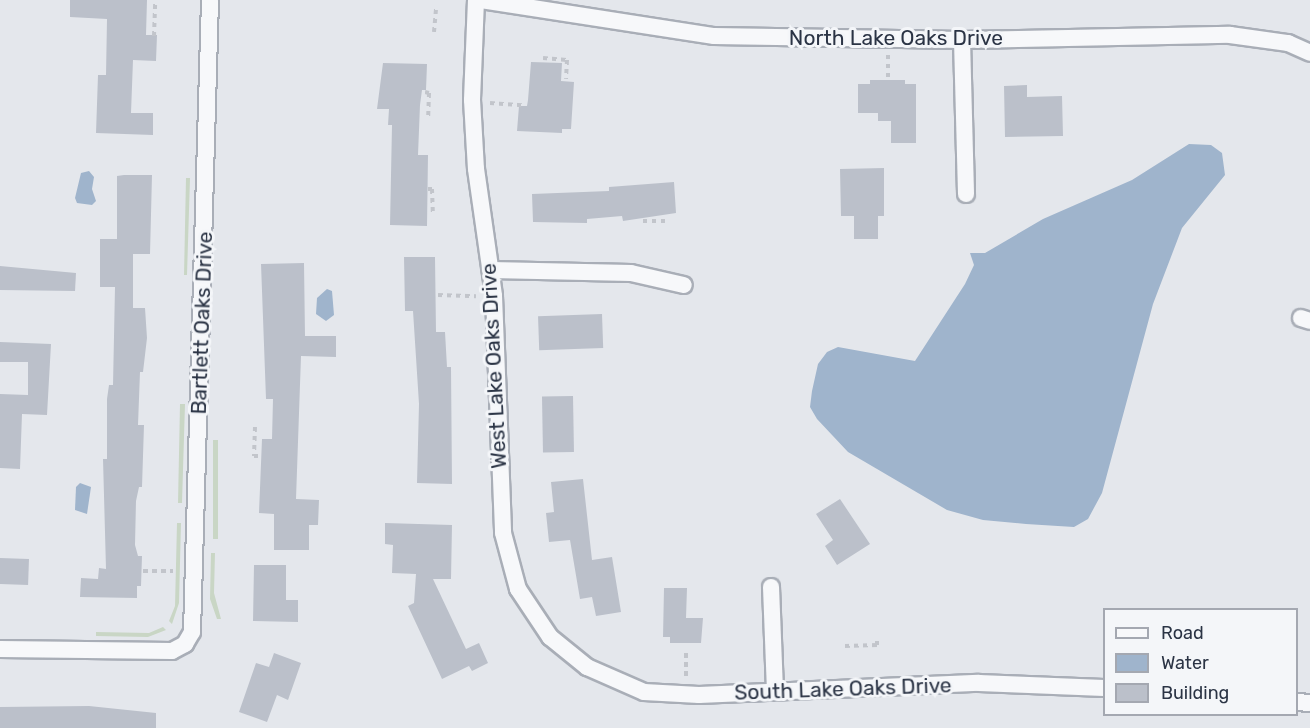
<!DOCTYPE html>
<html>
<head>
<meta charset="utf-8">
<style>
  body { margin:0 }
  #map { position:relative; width:1310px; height:728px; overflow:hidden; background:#e4e7ec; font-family:Rubik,sans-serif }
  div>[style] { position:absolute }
  .green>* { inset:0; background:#c9d6c5; transform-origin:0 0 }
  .water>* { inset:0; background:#9fb4cc }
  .building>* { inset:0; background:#bbc0ca; transform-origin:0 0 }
  .path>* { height:4px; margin-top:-2px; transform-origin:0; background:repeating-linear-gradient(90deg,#c2c5cb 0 4.5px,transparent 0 9px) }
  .roads { filter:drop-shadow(2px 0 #a9aeb7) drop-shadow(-2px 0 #a9aeb7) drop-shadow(0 2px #a9aeb7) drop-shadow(0 -2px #a9aeb7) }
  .minor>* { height:16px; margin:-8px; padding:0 8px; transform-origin:8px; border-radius:8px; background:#f7f8fa }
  span { translate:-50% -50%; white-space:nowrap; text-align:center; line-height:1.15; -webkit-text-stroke:6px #f4f6f9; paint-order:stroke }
  .street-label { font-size:21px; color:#2b3445 }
  .legend { position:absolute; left:1103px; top:608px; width:195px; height:108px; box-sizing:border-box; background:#f4f6f9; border:2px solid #a4a8b1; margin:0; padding:8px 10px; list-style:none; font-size:18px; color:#2b3445 }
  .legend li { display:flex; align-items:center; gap:12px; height:30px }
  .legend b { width:30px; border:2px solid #a4a8b1 }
</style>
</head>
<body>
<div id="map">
  <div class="green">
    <div style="clip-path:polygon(186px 178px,190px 178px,187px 275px,184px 275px)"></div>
    <div style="clip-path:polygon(180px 404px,185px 404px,182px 503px,178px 503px)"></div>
    <div style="left:213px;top:440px;width:5px;height:99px"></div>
    <div style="clip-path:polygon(177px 523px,181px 523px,179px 603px,172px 624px,169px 621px,175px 606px)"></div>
    <div style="clip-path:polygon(211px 553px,215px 553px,214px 593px,221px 619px,217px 619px,210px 599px)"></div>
    <div style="clip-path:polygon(163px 627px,166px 630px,148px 637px,96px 636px,96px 632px,149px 633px)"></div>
  </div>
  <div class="water">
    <div style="clip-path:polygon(1189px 144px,1211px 145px,1222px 153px,1225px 175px,1182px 228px,1153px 304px,1102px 493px,1088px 519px,1074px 527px,1026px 524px,983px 520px,947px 510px,848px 452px,817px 419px,810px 407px,812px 391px,818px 364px,827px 352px,838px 347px,915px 361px,965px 284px,974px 265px,970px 253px,985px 253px,1043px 219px,1132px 180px)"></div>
    <div style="clip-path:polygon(89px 171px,94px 177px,92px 189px,96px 201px,92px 205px,77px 203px,75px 198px,81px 173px)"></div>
    <div style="clip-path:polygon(327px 289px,332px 291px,334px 315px,326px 321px,316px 314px,317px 298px)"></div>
    <div style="clip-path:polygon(80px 483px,91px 487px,87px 514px,75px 510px,76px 487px)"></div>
  </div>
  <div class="building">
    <div style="clip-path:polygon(70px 0,147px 0,146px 35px,157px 35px,156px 61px,133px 60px,131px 113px,153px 113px,153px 135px,96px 133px,98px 75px,106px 75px,107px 19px,70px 17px)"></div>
    <div style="clip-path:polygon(531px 62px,562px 63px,561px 81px,574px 82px,571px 129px,562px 129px,562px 133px,517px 131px,519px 106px,527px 106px,528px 100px)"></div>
    <div style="clip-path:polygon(383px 63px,427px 64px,426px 90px,422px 90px,420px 105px,418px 155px,428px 155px,427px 226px,390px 225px,392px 125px,388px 125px,389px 109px,377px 109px)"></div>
    <div style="clip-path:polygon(870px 80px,905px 80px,905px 84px,916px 84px,916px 143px,891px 143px,891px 121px,878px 121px,878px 113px,858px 113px,858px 84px,870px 84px)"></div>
    <div style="clip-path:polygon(1027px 85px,1027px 97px,1062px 96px,1063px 136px,1005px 137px,1004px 86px)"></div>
    <div style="clip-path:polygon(884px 168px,884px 216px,878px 216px,878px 239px,854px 239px,854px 216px,841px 216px,840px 169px)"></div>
    <div style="clip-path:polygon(124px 175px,152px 175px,150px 254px,133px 254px,133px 308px,145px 308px,147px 338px,143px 372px,140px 372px,138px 425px,144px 425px,142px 487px,139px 487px,136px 501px,135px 545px,138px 556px,142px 556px,141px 586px,137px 586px,137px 598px,80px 597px,81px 578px,98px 579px,99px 568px,106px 569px,103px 459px,107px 459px,107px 399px,109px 385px,113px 385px,115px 287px,100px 287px,100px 239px,117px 239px,117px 176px)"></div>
    <div style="clip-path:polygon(674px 182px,676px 213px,623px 221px,622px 216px,587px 219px,587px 223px,533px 222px,532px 194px,609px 191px,609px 187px)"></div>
    <div style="clip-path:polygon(404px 257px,435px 257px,436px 332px,445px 332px,447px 367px,451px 367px,452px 484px,417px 483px,419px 404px,413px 311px,405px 311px)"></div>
    <div style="clip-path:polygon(304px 263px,305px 336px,336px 336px,336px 357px,301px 356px,296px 499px,319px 500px,318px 525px,309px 525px,309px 550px,274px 550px,274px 514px,259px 513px,262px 439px,272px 439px,273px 399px,266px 399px,261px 264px)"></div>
    <div style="clip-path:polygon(0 266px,76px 273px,75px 291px,0 290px)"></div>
    <div style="left:602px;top:314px;width:34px;height:64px;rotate:88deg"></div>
    <div style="clip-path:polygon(0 342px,51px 344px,47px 415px,22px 414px,20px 469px,0 468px,0 394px,28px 395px,28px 362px,0 362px)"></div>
    <div style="left:573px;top:396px;width:56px;height:31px;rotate:89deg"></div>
    <div style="clip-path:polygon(583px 479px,592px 560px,612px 557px,621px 612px,596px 616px,592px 597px,580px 599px,570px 540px,549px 542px,546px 513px,554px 512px,551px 482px)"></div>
    <div style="clip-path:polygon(840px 499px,870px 544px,837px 565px,825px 546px,833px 540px,816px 514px)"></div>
    <div style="clip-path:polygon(385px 523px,452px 525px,451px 579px,433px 579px,466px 649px,479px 643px,488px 663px,472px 671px,469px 666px,442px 679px,408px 606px,414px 603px,416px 574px,392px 573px,393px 545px,385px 544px)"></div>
    <div style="left:0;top:558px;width:29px;height:26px;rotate:2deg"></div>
    <div style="clip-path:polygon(254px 565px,286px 565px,286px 600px,298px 600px,298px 622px,253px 621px)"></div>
    <div style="clip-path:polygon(664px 588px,687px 588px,686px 618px,703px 618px,701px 643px,670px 643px,670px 637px,663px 637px)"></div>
    <div style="clip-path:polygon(274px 653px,301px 663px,288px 700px,277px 695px,267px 722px,239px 712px,256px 663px,269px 667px)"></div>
    <div style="clip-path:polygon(89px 706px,156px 713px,156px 728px,0 728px,0 707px)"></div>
  </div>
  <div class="path">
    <div style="left:434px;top:32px;width:25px;rotate:-85deg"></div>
    <div style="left:154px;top:36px;width:32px;rotate:-88deg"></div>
    <div style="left:888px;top:55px;width:24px;rotate:90deg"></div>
    <div style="left:543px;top:58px;width:24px;rotate:5deg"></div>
    <div style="left:567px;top:60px;width:19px;rotate:93deg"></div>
    <div style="left:425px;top:92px;width:4px;rotate:14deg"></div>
    <div style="left:429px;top:93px;width:23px;rotate:92deg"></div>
    <div style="left:490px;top:103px;width:32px;rotate:4deg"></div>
    <div style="left:428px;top:189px;width:4px"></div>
    <div style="left:432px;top:189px;width:26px;rotate:88deg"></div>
    <div style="left:643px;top:221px;width:24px"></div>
    <div style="left:438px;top:295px;width:38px;rotate:2deg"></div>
    <div style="left:255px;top:427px;width:29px;rotate:92deg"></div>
    <div style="left:254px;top:456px;width:5px"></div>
    <div style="left:143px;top:571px;width:30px"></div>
    <div style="left:845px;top:646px;width:32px;rotate:-2deg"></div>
    <div style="left:877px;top:645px;width:4px;rotate:-90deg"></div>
    <div style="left:686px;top:676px;width:26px;rotate:-90deg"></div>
  </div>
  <div class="roads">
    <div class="minor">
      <div style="left:476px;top:0;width:100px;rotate:92.3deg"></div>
      <div style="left:472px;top:100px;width:69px;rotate:86.7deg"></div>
      <div style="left:476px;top:169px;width:128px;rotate:81.9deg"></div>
      <div style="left:494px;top:296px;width:237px;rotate:87.8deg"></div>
      <div style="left:503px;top:533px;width:58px;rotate:75deg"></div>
      <div style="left:518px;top:589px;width:58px;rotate:56.3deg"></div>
      <div style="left:550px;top:637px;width:48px;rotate:39deg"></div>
      <div style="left:587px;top:667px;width:62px;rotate:23.7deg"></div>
      <div style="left:644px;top:692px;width:55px;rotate:3.1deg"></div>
      <div style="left:699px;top:695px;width:280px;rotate:-2.5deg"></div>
      <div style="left:979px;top:683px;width:125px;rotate:2.3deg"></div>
      <div style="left:481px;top:0;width:236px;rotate:8.8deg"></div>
      <div style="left:714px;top:36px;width:248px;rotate:0.9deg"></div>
      <div style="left:962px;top:40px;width:268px;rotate:-1.1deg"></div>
      <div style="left:1230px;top:35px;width:59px;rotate:7.9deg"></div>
      <div style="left:1288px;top:43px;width:24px;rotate:24deg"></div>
      <div style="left:962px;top:40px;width:154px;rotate:88.5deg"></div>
      <div style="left:491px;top:270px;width:140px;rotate:1.2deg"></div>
      <div style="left:631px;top:273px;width:54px;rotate:12.8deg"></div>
      <div style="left:1301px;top:318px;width:9px;rotate:18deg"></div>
      <div style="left:771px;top:587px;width:102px;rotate:87.8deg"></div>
      <div style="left:0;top:649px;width:172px;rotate:0.7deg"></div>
      <div style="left:172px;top:651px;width:15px;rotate:-28deg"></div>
      <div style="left:185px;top:644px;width:14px;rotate:-60deg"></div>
      <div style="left:192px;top:632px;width:632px;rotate:-88.37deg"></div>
      <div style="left:1296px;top:702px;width:14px;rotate:4deg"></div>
    </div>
  </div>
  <div class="street-label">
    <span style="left:896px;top:38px">North Lake Oaks Drive</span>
    <span style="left:202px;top:323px;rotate:-88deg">Bartlett Oaks Drive</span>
    <span style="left:494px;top:366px;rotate:-93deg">West Lake Oaks Drive</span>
    <span style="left:843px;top:689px;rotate:-2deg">South Lake Oaks Drive</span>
  </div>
  <ul class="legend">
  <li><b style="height:8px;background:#f7f8fa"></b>Road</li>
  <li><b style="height:16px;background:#9fb4cc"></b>Water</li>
  <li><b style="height:16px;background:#bbc0ca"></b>Building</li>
  </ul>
</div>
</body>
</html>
